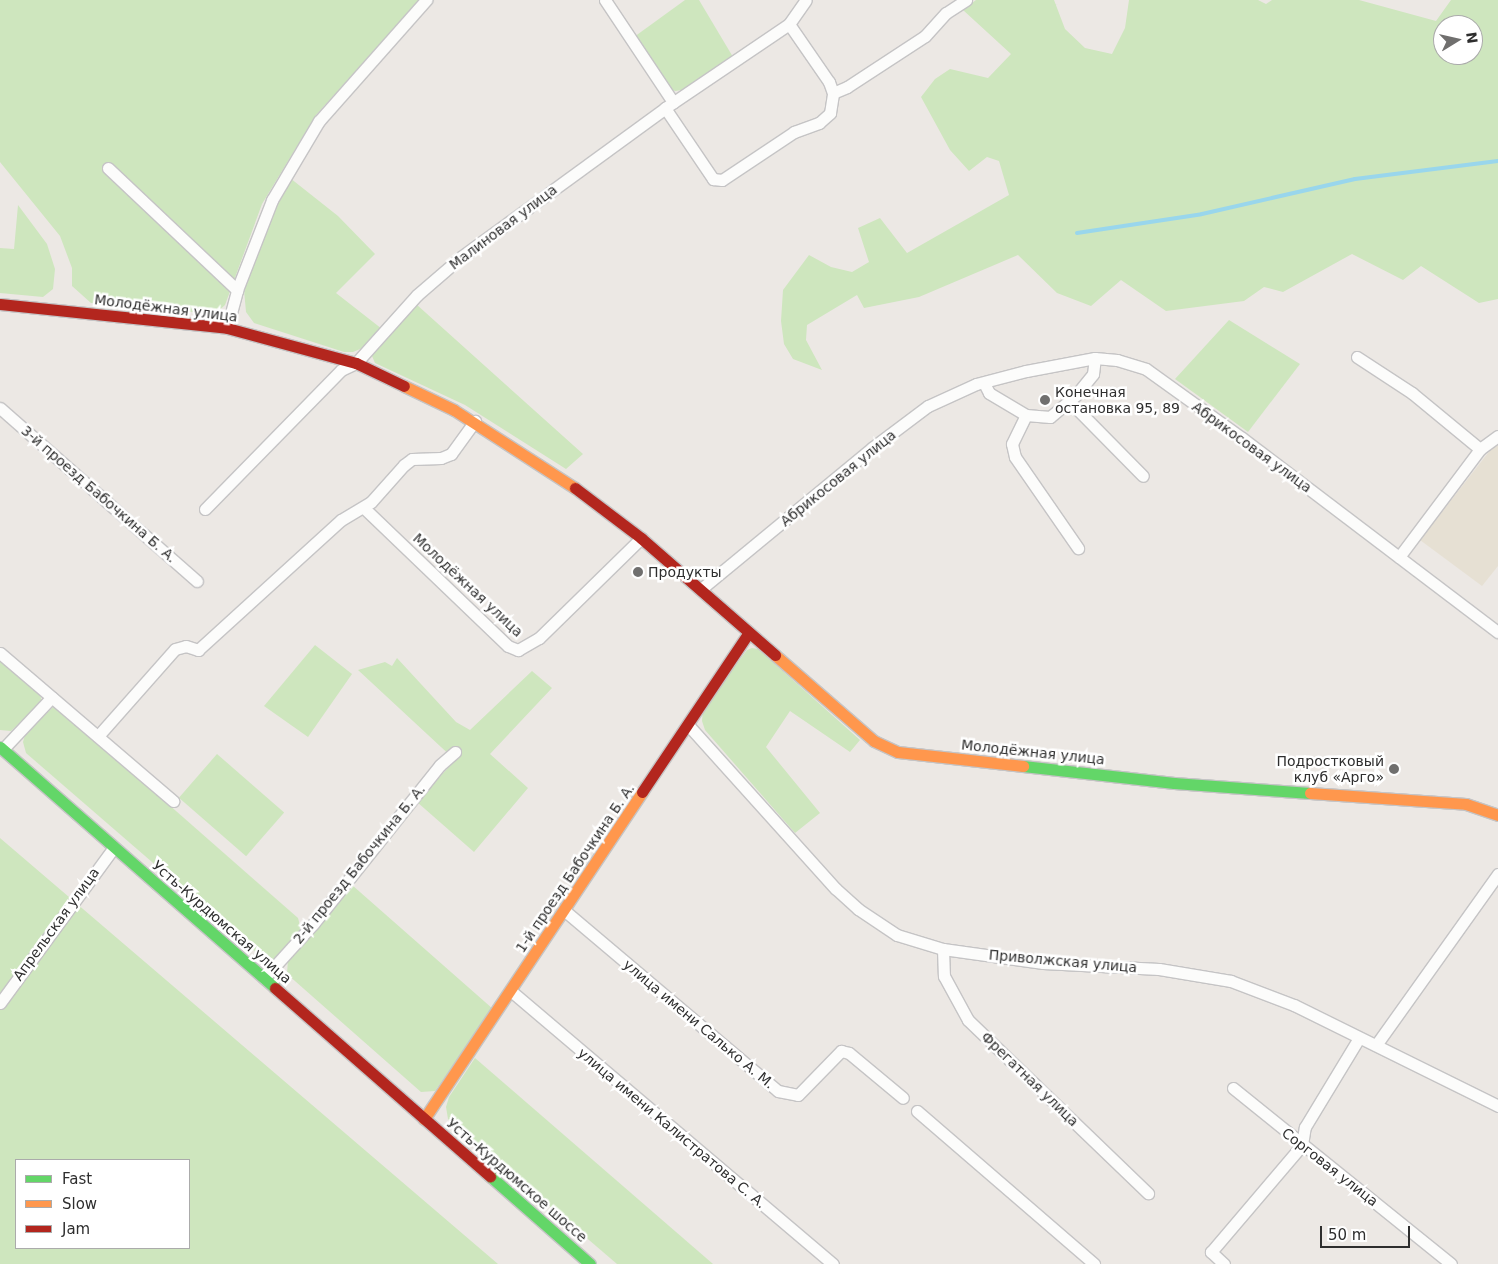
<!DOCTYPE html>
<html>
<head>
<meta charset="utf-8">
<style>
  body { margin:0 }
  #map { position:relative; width:1498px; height:1264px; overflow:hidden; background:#ece8e4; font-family:"DejaVu Sans",sans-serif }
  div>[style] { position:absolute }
  .education>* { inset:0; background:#e6e0d3 }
  .green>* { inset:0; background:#cee6be; transform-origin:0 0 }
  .stream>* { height:4px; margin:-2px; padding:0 2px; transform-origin:2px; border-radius:2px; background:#99d6ec }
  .roads { filter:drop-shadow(1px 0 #c5c4c5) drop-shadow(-1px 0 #c5c4c5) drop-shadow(0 1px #c5c4c5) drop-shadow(0 -1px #c5c4c5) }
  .street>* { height:11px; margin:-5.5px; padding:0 5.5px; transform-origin:5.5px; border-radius:5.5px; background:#fcfcfb }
  .fast>* { height:11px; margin:-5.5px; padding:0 5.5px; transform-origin:5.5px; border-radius:5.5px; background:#63d668 }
  .slow>* { height:11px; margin:-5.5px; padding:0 5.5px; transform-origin:5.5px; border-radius:5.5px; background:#ff974d }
  .jam>* { height:11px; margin:-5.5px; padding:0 5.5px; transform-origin:5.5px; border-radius:5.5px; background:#b3261e }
  .dots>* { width:14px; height:14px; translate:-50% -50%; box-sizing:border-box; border:2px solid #fff; border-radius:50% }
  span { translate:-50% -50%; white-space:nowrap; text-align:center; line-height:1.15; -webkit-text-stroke:5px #fff; paint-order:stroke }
  .street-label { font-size:14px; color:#2e2e2e }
  .poi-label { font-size:14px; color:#2e2e2e }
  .left { translate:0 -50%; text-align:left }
  .right { translate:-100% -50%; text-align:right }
  .legend { position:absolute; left:15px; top:1159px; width:175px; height:90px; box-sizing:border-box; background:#fff; border:1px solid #ababab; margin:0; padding:6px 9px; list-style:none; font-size:15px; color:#2e2e2e }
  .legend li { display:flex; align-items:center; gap:10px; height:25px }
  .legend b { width:25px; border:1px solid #ababab }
  .north { position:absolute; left:1433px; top:15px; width:50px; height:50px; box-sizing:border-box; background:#fff; border:1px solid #ababab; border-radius:50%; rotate:81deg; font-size:14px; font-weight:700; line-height:20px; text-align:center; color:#2e2e2e }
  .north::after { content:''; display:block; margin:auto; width:18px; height:22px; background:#706f6e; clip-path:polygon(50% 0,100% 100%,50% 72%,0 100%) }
  .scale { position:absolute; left:1320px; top:1226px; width:90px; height:22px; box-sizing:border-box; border:2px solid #2e2e2e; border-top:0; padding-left:6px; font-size:15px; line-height:18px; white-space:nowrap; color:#2e2e2e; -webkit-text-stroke:4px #fff; paint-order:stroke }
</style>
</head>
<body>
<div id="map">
  <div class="education">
    <div style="clip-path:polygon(1495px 444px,1498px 446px,1498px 566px,1482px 586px,1420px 540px)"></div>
  </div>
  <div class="green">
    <div style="clip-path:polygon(0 0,420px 0,316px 115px,262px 204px,225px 305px,215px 314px,91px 303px,72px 286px,72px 268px,60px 236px,0 162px)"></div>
    <div style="clip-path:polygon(685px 0,699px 0,733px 57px,682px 90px,675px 91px,669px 88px,634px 37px)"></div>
    <div style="clip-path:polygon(evenodd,976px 0,1054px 0,1065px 29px,1085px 48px,1112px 54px,1125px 28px,1129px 0,1258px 0,1266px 4px,1272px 0,1359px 0,1436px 21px,1451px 0,1498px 0,1498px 299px,1479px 303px,1421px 266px,1403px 280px,1352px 254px,1283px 292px,1264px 287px,1244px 301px,1166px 311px,1121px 280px,1091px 306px,1057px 293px,1018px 255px,919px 297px,864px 308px,857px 295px,807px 325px,806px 340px,822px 370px,793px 359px,784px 344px,781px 321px,783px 290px,809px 255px,831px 267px,852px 272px,869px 262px,858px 228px,880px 218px,907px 253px,1009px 195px,999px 161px,987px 157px,969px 171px,950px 150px,921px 97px,935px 79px,950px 69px,988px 78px,1011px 54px,963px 10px,976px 0,1443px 25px,1473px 25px,1473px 55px,1443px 55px,1443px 25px)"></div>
    <div style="clip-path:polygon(290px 178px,338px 216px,375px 254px,336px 293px,382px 329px,365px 347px,353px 352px,344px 352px,254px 323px,246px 312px,244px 290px,277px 202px)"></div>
    <div style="clip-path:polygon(18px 205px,47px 244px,55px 269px,53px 289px,43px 297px,0 293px,0 248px,14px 249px)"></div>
    <div style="clip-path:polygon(416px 304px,583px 454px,566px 469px,465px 405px,375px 363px,372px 356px,374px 349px)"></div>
    <div style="clip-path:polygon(1229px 320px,1300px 364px,1248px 432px,1175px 379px)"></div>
    <div style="clip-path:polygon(315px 645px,352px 674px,308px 737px,264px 706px)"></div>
    <div style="clip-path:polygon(752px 648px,758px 649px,860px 740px,850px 752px,790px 711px,766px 747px,820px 813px,795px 833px,705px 730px,702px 721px,703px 709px,747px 650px)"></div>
    <div style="clip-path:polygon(397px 658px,456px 722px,470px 730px,532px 671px,552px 688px,490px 754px,528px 788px,474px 852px,417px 802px,455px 760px,358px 670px,385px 662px,392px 666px)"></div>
    <div style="clip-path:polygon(0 659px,39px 692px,41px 698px,41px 703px,11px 731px,0 730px)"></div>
    <div style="clip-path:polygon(53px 707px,61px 710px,298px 918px,302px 933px,274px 959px,263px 958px,26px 753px,23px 742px,25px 735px)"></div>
    <div style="left:217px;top:754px;width:89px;height:58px;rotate:41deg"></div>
    <div style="clip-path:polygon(evenodd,0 838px,498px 1264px,0 1264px,0 838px,16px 1160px,189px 1160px,189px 1248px,16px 1248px,16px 1160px)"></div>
    <div style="clip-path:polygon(352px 885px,493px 1009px,435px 1091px,421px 1092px,287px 974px,288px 959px,312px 935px)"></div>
    <div style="clip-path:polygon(475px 1058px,713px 1264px,617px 1264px,448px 1119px,446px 1107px,449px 1097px)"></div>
  </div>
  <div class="stream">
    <div style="left:1077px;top:233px;width:126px;rotate:-8.6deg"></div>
    <div style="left:1202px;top:214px;width:157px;rotate:-12.9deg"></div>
    <div style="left:1355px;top:179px;width:144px;rotate:-7.2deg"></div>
  </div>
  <div class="roads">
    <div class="street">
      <div style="left:605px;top:0;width:123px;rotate:56.3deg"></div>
      <div style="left:833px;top:93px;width:15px;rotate:-23deg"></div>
      <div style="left:847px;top:87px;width:93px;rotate:-33.2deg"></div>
      <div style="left:925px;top:36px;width:31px;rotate:-48deg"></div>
      <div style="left:946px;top:13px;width:24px;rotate:-33deg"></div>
      <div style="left:665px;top:108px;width:86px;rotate:55.9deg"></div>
      <div style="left:713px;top:179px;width:9px;rotate:6deg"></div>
      <div style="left:722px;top:180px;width:87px;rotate:-33.7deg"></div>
      <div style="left:794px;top:132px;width:27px;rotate:-20deg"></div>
      <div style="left:819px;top:123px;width:15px;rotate:-42deg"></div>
      <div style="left:830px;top:113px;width:20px;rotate:-81deg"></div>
      <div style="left:833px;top:93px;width:12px;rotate:-110deg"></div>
      <div style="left:829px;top:82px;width:70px;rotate:-124.6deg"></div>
      <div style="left:108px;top:168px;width:178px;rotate:43.4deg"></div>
      <div style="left:227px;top:328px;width:39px;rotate:-75deg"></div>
      <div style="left:237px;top:290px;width:97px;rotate:-68.7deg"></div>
      <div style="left:272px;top:200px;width:92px;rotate:-59.3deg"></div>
      <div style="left:319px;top:121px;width:162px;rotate:-48.5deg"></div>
      <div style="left:1357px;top:357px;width:66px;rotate:33.2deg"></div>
      <div style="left:1412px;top:393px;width:88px;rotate:39.5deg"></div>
      <div style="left:984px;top:383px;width:11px;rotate:63deg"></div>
      <div style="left:989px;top:393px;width:43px;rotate:30.7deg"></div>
      <div style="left:1026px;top:415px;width:24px;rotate:5deg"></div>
      <div style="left:1050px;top:417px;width:34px;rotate:-40deg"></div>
      <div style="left:1076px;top:395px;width:27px;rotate:-51deg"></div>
      <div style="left:1093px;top:374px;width:16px;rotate:-83deg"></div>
      <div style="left:1069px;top:401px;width:105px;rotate:45.4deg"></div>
      <div style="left:0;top:408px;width:262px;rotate:41.3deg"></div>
      <div style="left:1026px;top:415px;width:32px;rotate:116deg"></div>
      <div style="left:1012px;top:444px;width:13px;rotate:77deg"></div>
      <div style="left:1015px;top:457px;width:111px;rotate:55.3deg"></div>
      <div style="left:364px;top:508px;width:199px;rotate:43.8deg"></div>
      <div style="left:508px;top:646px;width:11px;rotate:22deg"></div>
      <div style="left:518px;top:650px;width:24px;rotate:-30deg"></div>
      <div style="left:539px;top:638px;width:143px;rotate:-44.4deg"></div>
      <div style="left:205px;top:509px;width:194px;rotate:-45.6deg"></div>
      <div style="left:341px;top:370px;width:17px;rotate:-25deg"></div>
      <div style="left:356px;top:363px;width:91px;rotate:-48.1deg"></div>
      <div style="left:417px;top:295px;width:58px;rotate:-40.8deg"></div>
      <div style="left:461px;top:257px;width:253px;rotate:-36.1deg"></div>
      <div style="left:665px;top:108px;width:150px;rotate:-34.1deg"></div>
      <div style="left:789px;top:24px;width:29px;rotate:-55deg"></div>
      <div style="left:1399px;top:557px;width:135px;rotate:-53.1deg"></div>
      <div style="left:1480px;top:449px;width:22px;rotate:-36deg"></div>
      <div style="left:701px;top:589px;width:222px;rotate:-39.5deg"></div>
      <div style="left:872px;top:448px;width:70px;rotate:-36.9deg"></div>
      <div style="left:928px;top:406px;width:53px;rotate:-24.6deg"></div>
      <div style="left:976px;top:384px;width:52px;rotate:-14.6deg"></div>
      <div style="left:1026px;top:371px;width:70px;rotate:-10.7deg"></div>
      <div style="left:1095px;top:358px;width:22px;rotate:5deg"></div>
      <div style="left:1117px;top:360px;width:30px;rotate:17deg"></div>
      <div style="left:1146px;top:369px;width:118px;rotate:35.7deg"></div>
      <div style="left:1242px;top:438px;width:321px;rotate:37.2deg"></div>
      <div style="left:0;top:653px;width:228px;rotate:40.5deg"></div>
      <div style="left:689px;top:726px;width:219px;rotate:48deg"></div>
      <div style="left:836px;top:889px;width:30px;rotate:42deg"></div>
      <div style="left:858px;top:909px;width:47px;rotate:33.7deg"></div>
      <div style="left:897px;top:935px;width:48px;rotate:16.9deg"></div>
      <div style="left:943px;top:949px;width:101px;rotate:8deg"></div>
      <div style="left:1043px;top:963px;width:116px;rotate:3deg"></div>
      <div style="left:1159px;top:969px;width:73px;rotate:9.5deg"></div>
      <div style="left:1231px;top:981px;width:67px;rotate:20.9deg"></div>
      <div style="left:1294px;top:1005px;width:228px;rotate:26.3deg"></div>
      <div style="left:98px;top:736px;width:116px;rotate:-48.5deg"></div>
      <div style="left:175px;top:649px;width:11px;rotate:-15deg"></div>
      <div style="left:186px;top:646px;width:13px;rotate:18deg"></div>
      <div style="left:198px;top:650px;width:193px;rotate:-42.3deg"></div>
      <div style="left:341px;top:520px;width:35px;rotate:-31deg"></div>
      <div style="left:371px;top:502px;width:50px;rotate:-48.3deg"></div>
      <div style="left:404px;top:465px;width:10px;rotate:-37deg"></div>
      <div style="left:412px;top:459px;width:29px;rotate:-2deg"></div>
      <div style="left:441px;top:458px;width:11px;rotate:-22deg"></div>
      <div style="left:451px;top:454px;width:41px;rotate:-54deg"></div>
      <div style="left:3px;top:749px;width:71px;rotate:-46.7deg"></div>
      <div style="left:565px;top:911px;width:279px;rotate:40.2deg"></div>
      <div style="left:778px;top:1091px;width:20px;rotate:11deg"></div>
      <div style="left:798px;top:1095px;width:62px;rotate:-45.7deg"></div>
      <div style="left:841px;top:1051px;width:8px;rotate:14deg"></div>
      <div style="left:849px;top:1053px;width:70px;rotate:39.8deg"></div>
      <div style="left:943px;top:949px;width:27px;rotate:88deg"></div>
      <div style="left:944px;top:976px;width:50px;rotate:61.4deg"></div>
      <div style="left:968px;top:1020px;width:250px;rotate:43.9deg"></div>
      <div style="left:264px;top:978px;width:73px;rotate:-47.8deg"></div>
      <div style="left:313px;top:924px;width:203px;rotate:-51.4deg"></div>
      <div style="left:440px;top:765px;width:20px;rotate:-41deg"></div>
      <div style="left:511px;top:991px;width:422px;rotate:40.3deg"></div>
      <div style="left:0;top:1003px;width:193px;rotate:-53.8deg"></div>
      <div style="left:1376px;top:1045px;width:210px;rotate:-54.5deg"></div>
      <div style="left:1233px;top:1088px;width:280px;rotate:38.9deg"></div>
      <div style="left:917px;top:1111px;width:234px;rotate:40.8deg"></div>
      <div style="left:1224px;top:1264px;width:18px;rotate:-137deg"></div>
      <div style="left:1211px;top:1252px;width:140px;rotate:-49.6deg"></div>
      <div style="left:1302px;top:1145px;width:18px;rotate:-81deg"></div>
      <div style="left:1305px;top:1127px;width:104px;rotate:-58.8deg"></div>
    </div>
    <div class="fast">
      <div style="left:0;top:747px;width:366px;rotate:41.2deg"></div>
      <div style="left:1023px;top:766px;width:152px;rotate:6.4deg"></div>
      <div style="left:1174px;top:783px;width:136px;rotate:4.2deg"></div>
      <div style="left:490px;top:1176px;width:133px;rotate:41.3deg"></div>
    </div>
    <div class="slow">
      <div style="left:404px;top:386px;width:55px;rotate:25.6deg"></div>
      <div style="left:454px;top:410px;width:144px;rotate:32.8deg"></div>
      <div style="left:775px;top:655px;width:131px;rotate:41deg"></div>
      <div style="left:874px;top:741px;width:26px;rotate:25deg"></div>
      <div style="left:898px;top:752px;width:126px;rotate:6.4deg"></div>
      <div style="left:1310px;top:793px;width:156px;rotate:4deg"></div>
      <div style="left:1466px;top:804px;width:34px;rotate:19deg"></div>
      <div style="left:424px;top:1119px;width:393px;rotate:-56.3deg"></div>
    </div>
    <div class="jam">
      <div style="left:0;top:304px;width:228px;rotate:6deg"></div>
      <div style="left:227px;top:328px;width:134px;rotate:15.2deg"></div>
      <div style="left:356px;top:363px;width:53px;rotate:25.6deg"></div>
      <div style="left:575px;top:488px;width:83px;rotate:37.1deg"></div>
      <div style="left:641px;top:538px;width:178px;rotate:41.1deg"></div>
      <div style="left:642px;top:792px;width:192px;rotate:-56.2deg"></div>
      <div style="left:275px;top:988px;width:286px;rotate:41.2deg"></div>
    </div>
  </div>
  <div class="dots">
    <div style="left:1045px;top:400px;background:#706f6e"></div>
    <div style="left:638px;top:572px;background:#706f6e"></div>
    <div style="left:1394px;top:769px;background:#706f6e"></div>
  </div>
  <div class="street-label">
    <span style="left:503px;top:227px;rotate:-37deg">Малиновая улица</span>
    <span style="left:166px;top:308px;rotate:7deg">Молодёжная улица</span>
    <span style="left:1252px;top:447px;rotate:36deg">Абрикосовая улица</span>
    <span style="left:838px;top:478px;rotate:-39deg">Абрикосовая улица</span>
    <span style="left:99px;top:494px;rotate:41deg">3-й проезд Бабочкина Б. А.</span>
    <span style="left:468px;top:585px;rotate:43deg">Молодёжная улица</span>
    <span style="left:1033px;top:752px;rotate:6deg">Молодёжная улица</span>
    <span style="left:359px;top:864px;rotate:-51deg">2-й проезд Бабочкина Б. А.</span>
    <span style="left:575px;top:868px;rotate:-56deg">1-й проезд Бабочкина Б. А.</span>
    <span style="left:222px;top:922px;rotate:41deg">Усть-Курдюмская улица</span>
    <span style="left:56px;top:924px;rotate:-54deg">Апрельская улица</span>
    <span style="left:1063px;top:961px;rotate:5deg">Приволжская улица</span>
    <span style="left:699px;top:1024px;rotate:40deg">улица имени Салько А. М.</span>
    <span style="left:1030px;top:1079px;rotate:44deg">Фрегатная улица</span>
    <span style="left:672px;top:1128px;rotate:40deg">улица имени Калистратова С. А.</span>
    <span style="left:1330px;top:1167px;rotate:38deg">Сорговая улица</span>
    <span style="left:517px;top:1180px;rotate:41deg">Усть-Курдюмское шоссе</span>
  </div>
  <div class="poi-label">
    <span class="left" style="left:1055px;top:400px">Конечная<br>остановка 95, 89</span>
    <span class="left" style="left:648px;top:572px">Продукты</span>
    <span class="right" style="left:1384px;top:769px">Подростковый<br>клуб «Арго»</span>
  </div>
  <ul class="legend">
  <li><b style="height:6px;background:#63d668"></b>Fast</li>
  <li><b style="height:6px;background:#ff974d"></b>Slow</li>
  <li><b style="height:6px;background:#b3261e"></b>Jam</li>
  </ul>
  <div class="north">N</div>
  <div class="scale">50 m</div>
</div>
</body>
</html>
